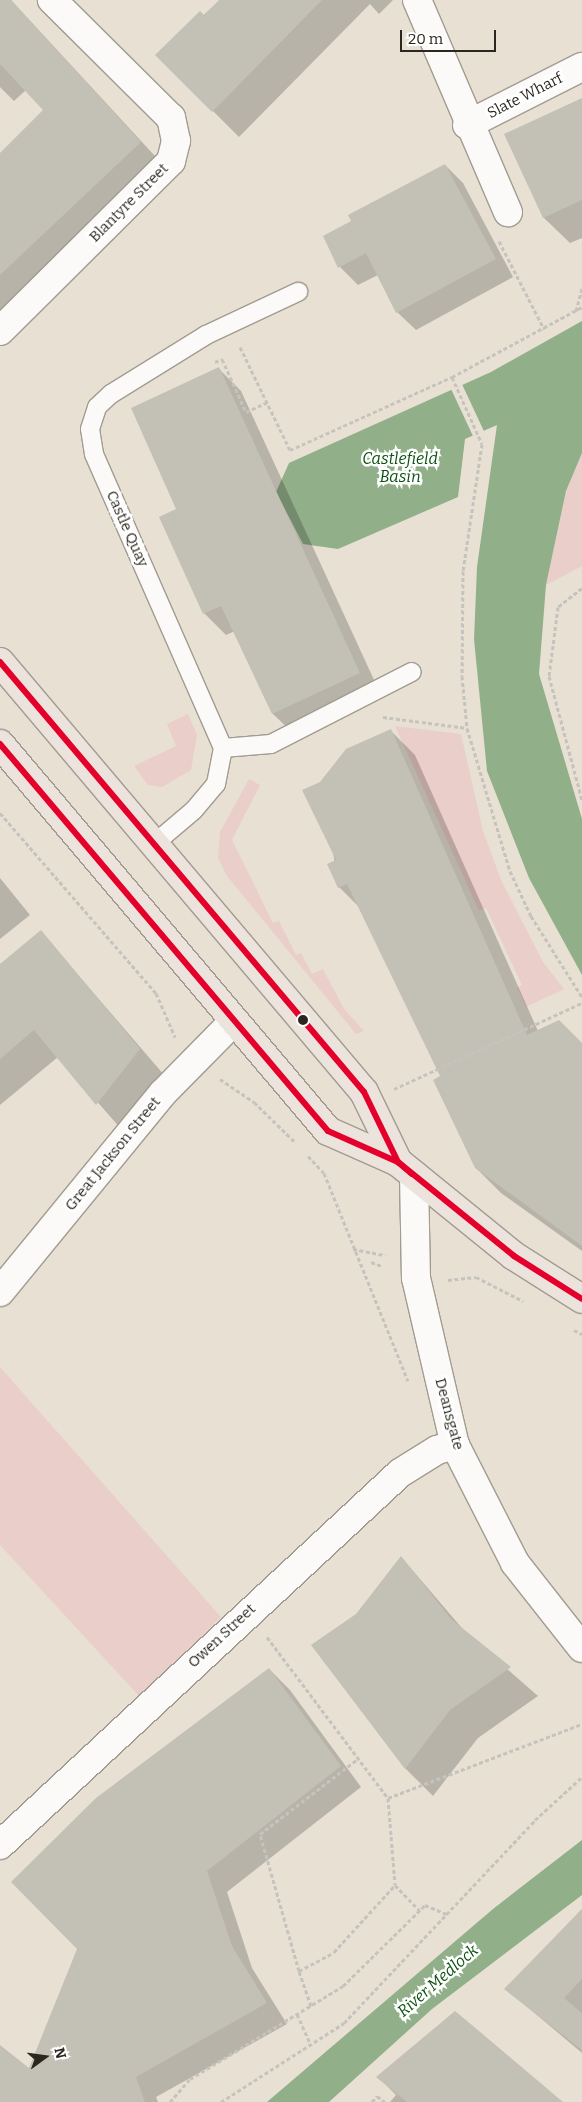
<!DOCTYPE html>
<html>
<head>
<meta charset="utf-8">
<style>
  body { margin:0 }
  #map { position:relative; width:582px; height:2102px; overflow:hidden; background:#e7e0d3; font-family:Bitter,serif }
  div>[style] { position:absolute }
  .green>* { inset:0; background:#eacec9 }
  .water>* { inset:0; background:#91af89 }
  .pier>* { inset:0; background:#e7e0d3; transform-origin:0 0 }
  .shadow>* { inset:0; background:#0003 }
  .building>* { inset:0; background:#c3c0b6 }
  .path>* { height:3px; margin-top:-1.5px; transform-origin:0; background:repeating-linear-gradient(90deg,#c6c3bf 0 4px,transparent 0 6.5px) }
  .roads { filter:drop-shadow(1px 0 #a19b91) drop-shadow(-1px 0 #a19b91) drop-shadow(0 1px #a19b91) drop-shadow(0 -1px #a19b91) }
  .lane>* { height:18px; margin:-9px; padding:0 9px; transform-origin:9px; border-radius:9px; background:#fbfaf8 }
  .street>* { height:28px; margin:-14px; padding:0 14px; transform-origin:14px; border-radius:14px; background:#fbfaf8 }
  .primary>* { height:28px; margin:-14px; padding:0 14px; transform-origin:14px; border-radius:14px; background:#ece3dc }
  .bus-1>* { height:6px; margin:-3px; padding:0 3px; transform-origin:3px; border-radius:3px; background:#e4002b }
  .dots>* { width:14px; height:14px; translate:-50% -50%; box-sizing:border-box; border:2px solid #fff; border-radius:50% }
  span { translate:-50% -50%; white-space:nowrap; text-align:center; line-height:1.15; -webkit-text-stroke:5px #fff; paint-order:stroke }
  .street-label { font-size:15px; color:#2b261e }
  .water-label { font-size:16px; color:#0c510f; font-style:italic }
  .north { position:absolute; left:20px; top:2032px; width:50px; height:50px; -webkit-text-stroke:4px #fff; paint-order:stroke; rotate:76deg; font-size:14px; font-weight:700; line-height:20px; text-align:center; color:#2b261e }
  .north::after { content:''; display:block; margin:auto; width:18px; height:22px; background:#2b261e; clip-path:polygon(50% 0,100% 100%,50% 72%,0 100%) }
  .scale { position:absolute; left:400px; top:30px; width:96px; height:22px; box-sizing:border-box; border:2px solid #2b261e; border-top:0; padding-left:6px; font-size:15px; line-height:18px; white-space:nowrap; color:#2b261e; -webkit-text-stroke:4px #fff; paint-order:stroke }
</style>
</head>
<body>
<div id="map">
  <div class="green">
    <div style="clip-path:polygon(582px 453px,582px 566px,546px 585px,566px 491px)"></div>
    <div style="clip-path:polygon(188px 714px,197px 735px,191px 770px,162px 787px,148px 785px,134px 766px,176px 746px,167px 724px)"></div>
    <div style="clip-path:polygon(395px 726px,461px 734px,483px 831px,501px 880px,543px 962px,564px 989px,526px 1007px,517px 988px,522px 985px,486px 908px,479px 911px)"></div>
    <div style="clip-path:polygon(249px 779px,260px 785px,232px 840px,273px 923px,279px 921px,296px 955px,301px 953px,312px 974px,323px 969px,344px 1009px,364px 1031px,356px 1034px,227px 876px,218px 858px,220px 832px)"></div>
    <div style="clip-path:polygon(0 1367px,221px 1617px,139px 1696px,0 1545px)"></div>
  </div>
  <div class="water">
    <div style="clip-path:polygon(582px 321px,582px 453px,566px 491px,546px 585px,539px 674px,582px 819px,582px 975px,529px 878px,487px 771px,474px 639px,477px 567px,497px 425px,465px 439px,458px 497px,338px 549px,303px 544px,276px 492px,289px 463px,491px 372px)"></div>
    <div style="clip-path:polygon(582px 1840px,582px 1895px,432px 2009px,329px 2102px,267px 2102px,493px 1909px)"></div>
  </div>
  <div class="pier">
    <div style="left:461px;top:382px;width:56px;height:12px;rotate:65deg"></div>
  </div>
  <div class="shadow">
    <div style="clip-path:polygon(0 0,11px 0,166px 168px,0 325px,0 154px,44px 110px,26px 90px,14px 101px,0 87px)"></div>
    <div style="clip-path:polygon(221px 0,393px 0,379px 14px,370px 4px,239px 137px,157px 55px)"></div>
    <div style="clip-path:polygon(582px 99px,582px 238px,570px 243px,544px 218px,506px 134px)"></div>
    <div style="clip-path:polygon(445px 165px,463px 183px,513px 277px,416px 330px,397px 312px,378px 275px,358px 285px,340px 267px,353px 222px)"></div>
    <div style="clip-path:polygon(219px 369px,241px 391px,381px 695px,295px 735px,273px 714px,235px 631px,226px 635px,204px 613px)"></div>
    <div style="clip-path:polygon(390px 730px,415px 755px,538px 1031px,582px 1044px,582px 1251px,501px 1193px,476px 1168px,442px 1077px,359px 907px,339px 887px,321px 783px)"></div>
    <div style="clip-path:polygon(0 878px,30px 915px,0 939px)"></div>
    <div style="clip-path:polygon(41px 932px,165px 1076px,122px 1130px,58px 1057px,0 1105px,0 965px)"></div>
    <div style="clip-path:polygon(402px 1558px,467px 1634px,538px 1696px,478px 1738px,433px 1796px,405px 1768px)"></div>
    <div style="clip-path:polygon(269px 1669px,290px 1690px,361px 1787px,227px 1892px,252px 1968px,287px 2024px,156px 2097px,158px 2102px,0 2102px,0 2047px,30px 2070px)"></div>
    <div style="clip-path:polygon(582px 1909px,582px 2053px,506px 1989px)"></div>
    <div style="clip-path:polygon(378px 2077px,561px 2102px,390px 2102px,396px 2095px)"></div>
  </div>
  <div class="building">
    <div style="clip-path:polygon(0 0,11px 0,141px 142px,0 275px,0 153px,43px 110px,0 64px)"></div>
    <div style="clip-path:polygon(219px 0,322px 0,212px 112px,155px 55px,200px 11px,204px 15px)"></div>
    <div style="clip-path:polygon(582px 98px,582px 200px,543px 218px,504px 134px)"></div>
    <div style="clip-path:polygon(445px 164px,496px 259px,396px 313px,366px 253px,338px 268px,323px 236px,351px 221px,348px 215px)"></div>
    <div style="clip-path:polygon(219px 367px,360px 673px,272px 714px,221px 606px,203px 614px,159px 517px,176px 509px,131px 408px)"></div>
    <div style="clip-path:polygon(391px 729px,527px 1035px,559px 1020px,582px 1043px,582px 1246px,475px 1168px,433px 1080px,440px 1076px,347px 884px,338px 888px,327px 864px,336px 860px,302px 790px,320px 782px,346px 749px)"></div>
    <div style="clip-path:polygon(41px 930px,140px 1049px,96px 1105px,34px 1030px,0 1059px,0 964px)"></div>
    <div style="clip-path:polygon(401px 1556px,451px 1619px,511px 1667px,450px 1710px,405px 1769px,311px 1645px,356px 1614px)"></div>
    <div style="clip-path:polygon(269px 1668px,341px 1766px,207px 1871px,232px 1946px,267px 2003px,136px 2077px,145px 2102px,0 2102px,0 2045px,29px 2068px,77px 1949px,11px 1882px,96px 1798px)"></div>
    <div style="clip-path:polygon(582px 1909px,582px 1979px,564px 1998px,582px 2013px,582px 2050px,504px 1989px)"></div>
    <div style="clip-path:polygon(455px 2011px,479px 2031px,563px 2102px,407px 2102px,376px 2077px)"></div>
  </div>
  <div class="path">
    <div style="left:499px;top:241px;width:99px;rotate:62.9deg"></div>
    <div style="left:576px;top:311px;width:24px;rotate:-75deg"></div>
    <div style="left:240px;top:347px;width:114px;rotate:64.1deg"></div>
    <div style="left:290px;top:450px;width:178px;rotate:-24.3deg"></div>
    <div style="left:452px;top:377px;width:148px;rotate:-28.3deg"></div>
    <div style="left:215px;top:362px;width:8px;rotate:-23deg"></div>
    <div style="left:222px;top:359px;width:58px;rotate:65.6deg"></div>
    <div style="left:246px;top:412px;width:23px;rotate:-25deg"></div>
    <div style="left:452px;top:377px;width:73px;rotate:65.9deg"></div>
    <div style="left:482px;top:444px;width:128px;rotate:98.5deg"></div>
    <div style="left:463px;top:571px;width:105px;rotate:90.5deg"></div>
    <div style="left:462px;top:676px;width:52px;rotate:84.5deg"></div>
    <div style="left:467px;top:728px;width:149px;rotate:73.3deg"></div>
    <div style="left:510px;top:871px;width:50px;rotate:65deg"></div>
    <div style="left:531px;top:916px;width:96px;rotate:57.8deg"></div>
    <div style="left:582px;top:588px;width:31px;rotate:142deg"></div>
    <div style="left:558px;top:607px;width:70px;rotate:97.4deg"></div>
    <div style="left:549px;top:676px;width:128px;rotate:75.1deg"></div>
    <div style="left:383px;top:717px;width:85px;rotate:7.5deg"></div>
    <div style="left:0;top:813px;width:238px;rotate:49.1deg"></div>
    <div style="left:156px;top:993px;width:48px;rotate:66.6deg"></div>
    <div style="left:220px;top:1079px;width:41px;rotate:34.1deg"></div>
    <div style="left:254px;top:1102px;width:57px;rotate:44.3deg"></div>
    <div style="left:394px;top:1089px;width:207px;rotate:-24.6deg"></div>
    <div style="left:308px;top:1156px;width:23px;rotate:47deg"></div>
    <div style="left:324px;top:1173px;width:224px;rotate:68deg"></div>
    <div style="left:353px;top:1249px;width:33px;rotate:11deg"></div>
    <div style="left:371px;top:1262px;width:12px;rotate:20deg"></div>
    <div style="left:448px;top:1280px;width:28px;rotate:-6deg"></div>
    <div style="left:476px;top:1277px;width:53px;rotate:27.1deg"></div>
    <div style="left:574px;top:1330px;width:9px;rotate:27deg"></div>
    <div style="left:267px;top:1637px;width:201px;rotate:53.1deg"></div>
    <div style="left:388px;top:1798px;width:87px;rotate:85.4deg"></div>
    <div style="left:395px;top:1885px;width:35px;rotate:46deg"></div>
    <div style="left:388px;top:1798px;width:208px;rotate:-20.9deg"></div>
    <div style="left:299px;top:1971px;width:142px;rotate:-105.9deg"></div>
    <div style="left:260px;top:1834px;width:125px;rotate:-37.5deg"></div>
    <div style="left:311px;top:2006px;width:37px;rotate:-109deg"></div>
    <div style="left:299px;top:1971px;width:40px;rotate:-28deg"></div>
    <div style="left:334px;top:1952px;width:91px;rotate:-47.7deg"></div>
    <div style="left:297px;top:2014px;width:32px;rotate:66deg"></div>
    <div style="left:170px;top:2102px;width:30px;rotate:-49deg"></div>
    <div style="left:190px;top:2079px;width:179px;rotate:-31.3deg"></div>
    <div style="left:343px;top:1986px;width:115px;rotate:-44.6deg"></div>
    <div style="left:425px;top:1905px;width:23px;rotate:23deg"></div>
    <div style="left:221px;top:2102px;width:146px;rotate:-32.7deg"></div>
    <div style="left:344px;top:2023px;width:279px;rotate:-46.7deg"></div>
    <div style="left:535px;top:1820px;width:64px;rotate:-42.5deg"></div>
    <div style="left:372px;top:2102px;width:8px;rotate:-50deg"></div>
    <div style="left:377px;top:2096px;width:10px;rotate:37deg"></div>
  </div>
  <div class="roads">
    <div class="lane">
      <div style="left:223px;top:748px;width:48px;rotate:-4.8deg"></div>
      <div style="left:271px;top:744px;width:158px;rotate:-27.1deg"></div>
      <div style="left:154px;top:844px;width:52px;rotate:-40.4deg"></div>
      <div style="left:194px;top:810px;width:34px;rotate:-50deg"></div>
      <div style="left:216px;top:784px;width:37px;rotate:-79deg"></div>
      <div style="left:223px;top:748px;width:321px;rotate:-113.7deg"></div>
      <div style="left:94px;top:454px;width:25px;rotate:-99deg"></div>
      <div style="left:90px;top:429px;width:23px;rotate:-72deg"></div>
      <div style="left:97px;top:407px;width:19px;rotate:-43deg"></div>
      <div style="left:111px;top:394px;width:112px;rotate:-31.8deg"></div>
      <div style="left:206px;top:335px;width:102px;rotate:-25.1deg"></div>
    </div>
    <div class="street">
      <div style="left:417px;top:0;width:231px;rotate:66.8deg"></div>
      <div style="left:467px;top:125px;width:129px;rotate:-26.8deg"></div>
      <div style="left:0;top:331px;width:241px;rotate:-44.8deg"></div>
      <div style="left:171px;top:161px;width:21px;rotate:-76deg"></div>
      <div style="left:176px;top:141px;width:24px;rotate:-102deg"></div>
      <div style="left:171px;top:118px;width:168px;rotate:-135.2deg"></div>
      <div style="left:414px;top:1175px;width:103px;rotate:88.9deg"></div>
      <div style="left:416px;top:1278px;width:171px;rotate:76.9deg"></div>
      <div style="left:455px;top:1445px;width:132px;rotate:63deg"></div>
      <div style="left:515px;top:1563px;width:108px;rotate:51.8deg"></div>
      <div style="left:0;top:1292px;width:256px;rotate:-50.7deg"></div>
      <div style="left:162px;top:1094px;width:103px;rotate:-45.4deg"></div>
      <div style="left:0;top:1845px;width:546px;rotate:-42.92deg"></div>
      <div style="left:400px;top:1473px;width:44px;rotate:-31.9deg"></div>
      <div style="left:437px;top:1450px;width:19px;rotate:-16deg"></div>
    </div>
    <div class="primary">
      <div style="left:0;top:662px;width:563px;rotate:49.75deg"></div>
      <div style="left:364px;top:1092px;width:78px;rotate:64.1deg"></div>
      <div style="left:0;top:744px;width:507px;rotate:49.72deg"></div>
      <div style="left:328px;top:1131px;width:77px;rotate:23.9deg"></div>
      <div style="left:398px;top:1162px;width:149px;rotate:39deg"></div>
      <div style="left:514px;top:1256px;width:80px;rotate:32.3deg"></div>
    </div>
  </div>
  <div class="bus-1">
    <div style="left:0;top:662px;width:563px;rotate:49.75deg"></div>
    <div style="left:364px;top:1092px;width:78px;rotate:64.1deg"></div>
    <div style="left:398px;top:1162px;width:149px;rotate:39deg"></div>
    <div style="left:514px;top:1256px;width:80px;rotate:32.3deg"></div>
    <div style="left:0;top:744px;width:507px;rotate:49.72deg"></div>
    <div style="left:328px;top:1131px;width:77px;rotate:23.9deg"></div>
    <div style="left:398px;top:1162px;width:18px;rotate:41deg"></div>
  </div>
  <div class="dots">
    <div style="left:303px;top:1020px;background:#2b261e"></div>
  </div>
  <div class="street-label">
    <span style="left:525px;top:96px;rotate:-27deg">Slate Wharf</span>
    <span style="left:129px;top:203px;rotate:-45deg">Blantyre Street</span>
    <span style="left:127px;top:529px;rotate:66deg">Castle Quay</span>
    <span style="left:113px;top:1154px;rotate:-51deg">Great Jackson Street</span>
    <span style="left:449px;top:1414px;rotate:75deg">Deansgate</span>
    <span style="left:222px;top:1636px;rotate:-43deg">Owen Street</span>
  </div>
  <div class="water-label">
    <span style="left:400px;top:468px">Castlefield<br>Basin</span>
    <span style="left:438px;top:1981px;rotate:-41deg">River Medlock</span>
  </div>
  <div class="north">N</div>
  <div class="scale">20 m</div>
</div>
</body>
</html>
